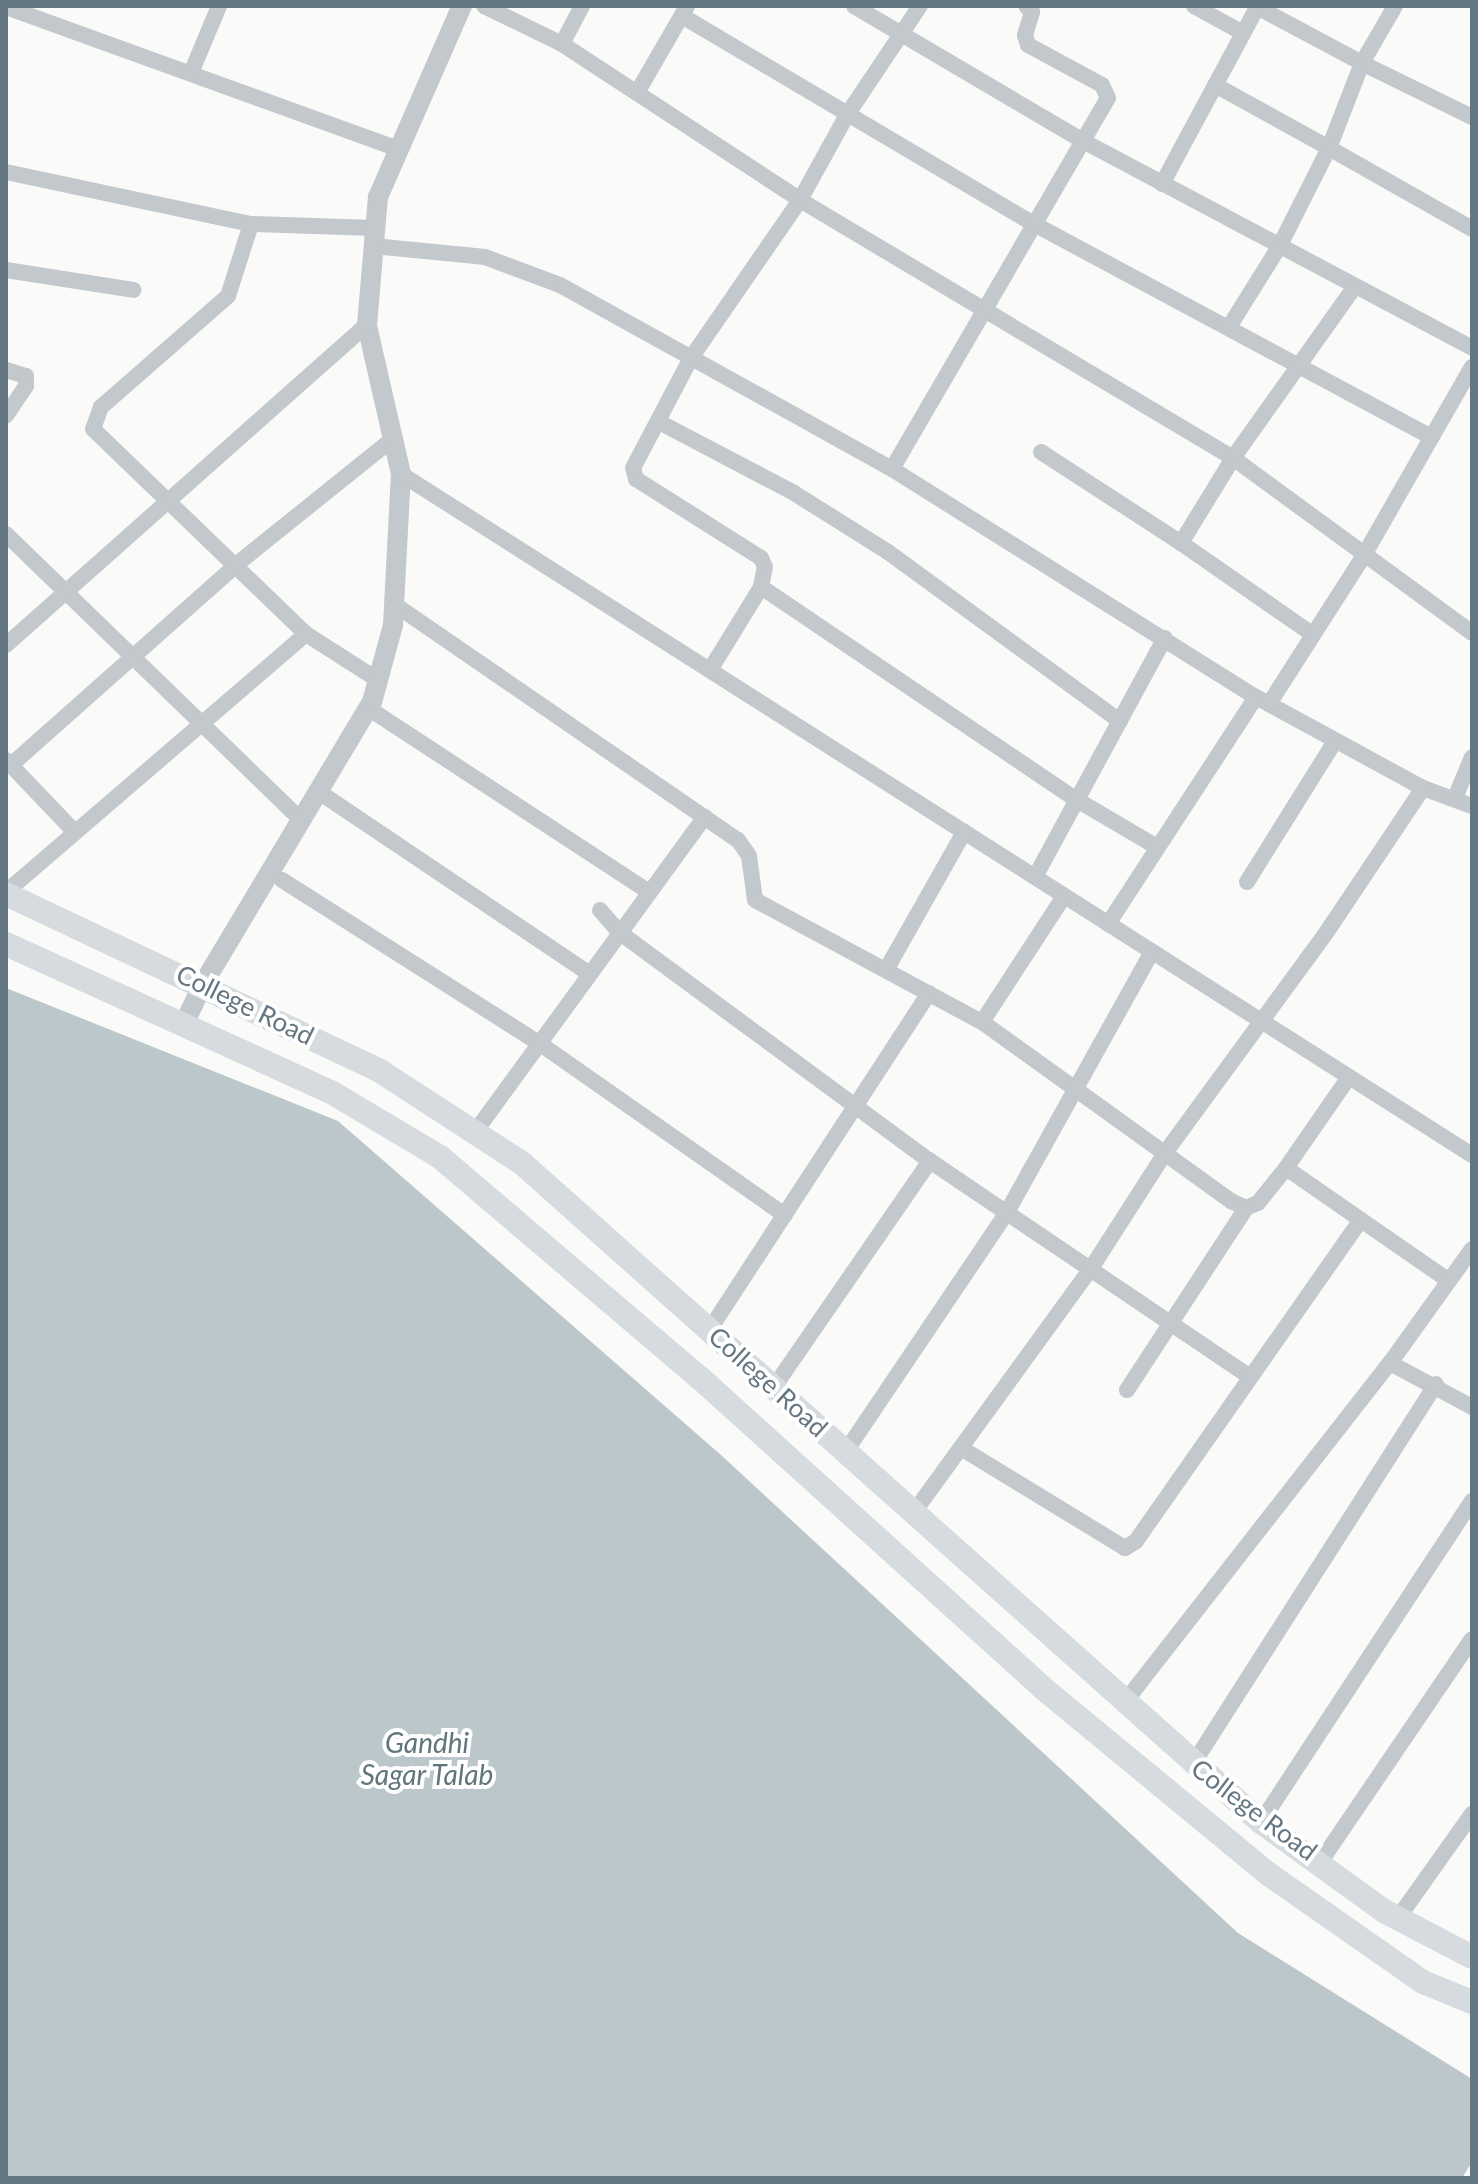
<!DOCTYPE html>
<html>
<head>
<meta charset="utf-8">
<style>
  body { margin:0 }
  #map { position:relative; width:1478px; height:2184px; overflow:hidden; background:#fafaf8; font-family:Lato,sans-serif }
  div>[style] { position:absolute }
  .water>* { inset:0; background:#bbc7cb }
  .minor>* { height:16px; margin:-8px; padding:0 8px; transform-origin:8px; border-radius:8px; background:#c3c8cc }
  .tertiary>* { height:20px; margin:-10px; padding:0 10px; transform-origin:10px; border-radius:10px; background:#c3c8cc }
  .secondary>* { height:24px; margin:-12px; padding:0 12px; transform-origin:12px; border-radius:12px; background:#d6dbdf }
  span { translate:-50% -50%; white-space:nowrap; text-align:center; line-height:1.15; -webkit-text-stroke:8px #fff; paint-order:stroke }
  .street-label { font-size:26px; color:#657683 }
  .water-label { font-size:28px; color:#60757c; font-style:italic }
  .frame { position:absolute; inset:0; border:8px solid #657683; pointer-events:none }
</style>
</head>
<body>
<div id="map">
  <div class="water">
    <div style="clip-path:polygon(6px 988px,338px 1121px,721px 1455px,1238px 1933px,1472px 2079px,1472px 2162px,1462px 2178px,6px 2178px)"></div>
  </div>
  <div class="minor">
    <div style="left:484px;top:6px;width:87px;rotate:26deg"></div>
    <div style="left:562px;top:44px;width:285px;rotate:33.2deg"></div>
    <div style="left:800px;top:200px;width:504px;rotate:30.79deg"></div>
    <div style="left:1233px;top:458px;width:296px;rotate:36.2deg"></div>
    <div style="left:854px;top:6px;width:266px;rotate:30.5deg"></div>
    <div style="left:1083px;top:141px;width:441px;rotate:28deg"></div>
    <div style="left:1194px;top:6px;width:56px;rotate:28.9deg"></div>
    <div style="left:6px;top:7px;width:418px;rotate:19.9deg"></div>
    <div style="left:1257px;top:7px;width:119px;rotate:28.1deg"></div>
    <div style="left:1362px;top:63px;width:66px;rotate:-59.9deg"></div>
    <div style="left:682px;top:16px;width:409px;rotate:30.6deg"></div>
    <div style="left:1034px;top:224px;width:451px;rotate:28.2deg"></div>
    <div style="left:562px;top:44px;width:43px;rotate:-62.2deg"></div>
    <div style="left:191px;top:73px;width:73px;rotate:-67.3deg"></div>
    <div style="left:1215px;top:85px;width:130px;rotate:28.9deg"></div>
    <div style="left:1329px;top:148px;width:111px;rotate:116.8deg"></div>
    <div style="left:1279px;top:247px;width:94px;rotate:122deg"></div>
    <div style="left:638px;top:91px;width:98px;rotate:-60deg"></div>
    <div style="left:1472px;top:117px;width:123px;rotate:-153.9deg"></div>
    <div style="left:1362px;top:63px;width:91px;rotate:111.2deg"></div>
    <div style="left:1329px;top:148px;width:164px;rotate:29.5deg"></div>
    <div style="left:6px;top:172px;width:250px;rotate:12deg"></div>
    <div style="left:251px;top:224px;width:124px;rotate:1.8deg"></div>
    <div style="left:1162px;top:184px;width:202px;rotate:-61.7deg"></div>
    <div style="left:251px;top:224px;width:76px;rotate:107.7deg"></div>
    <div style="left:228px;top:296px;width:169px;rotate:138.8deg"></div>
    <div style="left:101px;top:407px;width:23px;rotate:110deg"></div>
    <div style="left:93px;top:429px;width:296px;rotate:43.9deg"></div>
    <div style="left:306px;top:634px;width:85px;rotate:32.6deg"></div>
    <div style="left:373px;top:246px;width:113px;rotate:5.6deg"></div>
    <div style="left:485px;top:257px;width:80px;rotate:20.5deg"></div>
    <div style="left:560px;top:285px;width:380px;rotate:29deg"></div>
    <div style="left:892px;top:469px;width:430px;rotate:32.1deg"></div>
    <div style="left:1256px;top:697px;width:190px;rotate:28.6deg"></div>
    <div style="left:1423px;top:788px;width:52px;rotate:20.2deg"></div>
    <div style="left:6px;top:270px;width:129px;rotate:8.9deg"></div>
    <div style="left:6px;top:370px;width:21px;rotate:17deg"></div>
    <div style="left:26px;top:376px;width:10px;rotate:90deg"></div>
    <div style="left:26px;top:386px;width:36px;rotate:124deg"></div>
    <div style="left:659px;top:422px;width:153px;rotate:27.7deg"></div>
    <div style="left:794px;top:493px;width:111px;rotate:32.1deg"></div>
    <div style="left:888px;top:552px;width:287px;rotate:36.1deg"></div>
    <div style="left:1041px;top:452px;width:167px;rotate:33deg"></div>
    <div style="left:892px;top:469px;width:429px;rotate:-59.8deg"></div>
    <div style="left:1108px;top:98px;width:14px;rotate:-115deg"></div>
    <div style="left:1102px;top:85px;width:84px;rotate:-151.6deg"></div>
    <div style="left:1028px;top:45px;width:10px;rotate:-107deg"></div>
    <div style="left:1025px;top:35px;width:24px;rotate:-73deg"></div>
    <div style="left:1032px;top:12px;width:8px;rotate:-135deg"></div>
    <div style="left:401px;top:474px;width:1269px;rotate:32.45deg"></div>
    <div style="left:6px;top:534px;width:412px;rotate:44.1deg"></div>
    <div style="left:761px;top:587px;width:381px;rotate:34deg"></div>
    <div style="left:1077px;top:800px;width:93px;rotate:30.4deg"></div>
    <div style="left:394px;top:604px;width:417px;rotate:34.5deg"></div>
    <div style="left:738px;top:840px;width:19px;rotate:55deg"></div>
    <div style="left:749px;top:856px;width:44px;rotate:82.2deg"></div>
    <div style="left:755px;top:900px;width:258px;rotate:28.3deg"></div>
    <div style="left:982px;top:1022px;width:307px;rotate:35.7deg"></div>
    <div style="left:1231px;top:1201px;width:17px;rotate:25deg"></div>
    <div style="left:1246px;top:1208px;width:13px;rotate:-23deg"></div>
    <div style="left:1258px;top:1203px;width:45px;rotate:-51.3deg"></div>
    <div style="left:1312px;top:634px;width:160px;rotate:-145.2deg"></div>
    <div style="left:1181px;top:543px;width:100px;rotate:-58.5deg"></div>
    <div style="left:1233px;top:458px;width:209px;rotate:-54.6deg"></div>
    <div style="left:6px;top:645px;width:482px;rotate:-41.6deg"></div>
    <div style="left:710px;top:670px;width:97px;rotate:-58.4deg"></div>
    <div style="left:761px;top:587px;width:20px;rotate:-79deg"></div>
    <div style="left:765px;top:567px;width:10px;rotate:-114deg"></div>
    <div style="left:761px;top:558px;width:148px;rotate:-147.7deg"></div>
    <div style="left:636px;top:479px;width:11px;rotate:-105deg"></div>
    <div style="left:633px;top:468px;width:124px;rotate:-62.2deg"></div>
    <div style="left:691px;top:358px;width:192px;rotate:-55.4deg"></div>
    <div style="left:800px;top:200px;width:97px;rotate:-61.1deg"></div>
    <div style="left:847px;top:115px;width:131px;rotate:-56.2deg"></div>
    <div style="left:1269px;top:704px;width:174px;rotate:-57.4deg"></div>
    <div style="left:1363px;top:557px;width:219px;rotate:-60.2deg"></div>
    <div style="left:368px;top:708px;width:334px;rotate:33.2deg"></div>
    <div style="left:6px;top:760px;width:97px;rotate:46.3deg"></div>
    <div style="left:11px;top:765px;width:302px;rotate:-41.6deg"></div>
    <div style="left:237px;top:564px;width:196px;rotate:-38.8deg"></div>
    <div style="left:319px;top:792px;width:326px;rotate:33.9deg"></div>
    <div style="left:1455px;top:798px;width:44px;rotate:-67.5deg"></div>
    <div style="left:1035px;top:877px;width:272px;rotate:-61.5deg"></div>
    <div style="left:282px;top:880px;width:304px;rotate:32.4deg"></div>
    <div style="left:539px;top:1043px;width:300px;rotate:35deg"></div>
    <div style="left:1247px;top:882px;width:166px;rotate:-58deg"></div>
    <div style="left:6px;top:892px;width:396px;rotate:-40.7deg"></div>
    <div style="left:600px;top:910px;width:29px;rotate:49deg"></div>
    <div style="left:619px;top:932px;width:386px;rotate:36.4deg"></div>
    <div style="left:930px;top:1161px;width:386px;rotate:34deg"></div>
    <div style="left:1108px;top:924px;width:271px;rotate:-56.9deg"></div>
    <div style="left:886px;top:970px;width:159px;rotate:-60.5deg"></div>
    <div style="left:982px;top:1022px;width:150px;rotate:-56.9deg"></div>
    <div style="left:1349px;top:1077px;width:111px;rotate:124.7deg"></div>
    <div style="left:1286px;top:1168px;width:198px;rotate:34.7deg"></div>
    <div style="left:475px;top:1132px;width:390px;rotate:-53.9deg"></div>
    <div style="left:710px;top:1329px;width:401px;rotate:-56.9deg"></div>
    <div style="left:1390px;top:1363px;width:140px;rotate:-54.3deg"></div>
    <div style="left:774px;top:1387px;width:275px;rotate:-55.4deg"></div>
    <div style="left:1127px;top:1390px;width:217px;rotate:-56.8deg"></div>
    <div style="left:961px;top:1448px;width:192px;rotate:31.4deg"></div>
    <div style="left:1125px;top:1548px;width:13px;rotate:-32deg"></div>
    <div style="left:1136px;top:1541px;width:392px;rotate:-55deg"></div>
    <div style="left:846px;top:1451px;width:286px;rotate:-56deg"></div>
    <div style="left:1006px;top:1214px;width:300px;rotate:-60.9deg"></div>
    <div style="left:914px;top:1512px;width:299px;rotate:-54deg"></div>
    <div style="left:1090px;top:1270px;width:139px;rotate:-57.3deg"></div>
    <div style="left:1165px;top:1153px;width:269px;rotate:-53.8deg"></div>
    <div style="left:1324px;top:936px;width:178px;rotate:-56.2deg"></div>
    <div style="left:1124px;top:1703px;width:432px;rotate:-52deg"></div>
    <div style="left:1390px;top:1363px;width:93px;rotate:28.2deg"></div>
    <div style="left:1193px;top:1764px;width:451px;rotate:-57.4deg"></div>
    <div style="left:1261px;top:1822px;width:384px;rotate:-56.7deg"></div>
    <div style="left:1321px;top:1861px;width:268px;rotate:-55.8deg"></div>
    <div style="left:1398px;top:1918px;width:128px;rotate:-54.6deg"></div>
  </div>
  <div class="tertiary">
    <div style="left:183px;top:1026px;width:47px;rotate:-64.5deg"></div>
    <div style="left:203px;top:984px;width:329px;rotate:-59.1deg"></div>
    <div style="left:372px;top:702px;width:80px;rotate:-74.7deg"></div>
    <div style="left:393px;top:625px;width:151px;rotate:-87deg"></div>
    <div style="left:401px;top:474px;width:153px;rotate:-102.9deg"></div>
    <div style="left:367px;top:325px;width:128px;rotate:-85.1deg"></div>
    <div style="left:378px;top:197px;width:209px;rotate:-66.3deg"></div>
  </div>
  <div class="secondary">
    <div style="left:6px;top:894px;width:414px;rotate:25.3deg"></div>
    <div style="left:380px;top:1071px;width:171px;rotate:33deg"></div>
    <div style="left:523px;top:1164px;width:989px;rotate:41.72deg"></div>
    <div style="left:1261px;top:1822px;width:152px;rotate:35.9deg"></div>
    <div style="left:1384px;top:1911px;width:99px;rotate:27.6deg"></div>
    <div style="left:6px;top:944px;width:357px;rotate:24.5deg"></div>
    <div style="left:331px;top:1092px;width:127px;rotate:30.8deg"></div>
    <div style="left:440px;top:1157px;width:341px;rotate:40.4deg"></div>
    <div style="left:700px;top:1378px;width:464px;rotate:42.1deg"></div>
    <div style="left:1044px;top:1689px;width:293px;rotate:39.5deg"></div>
    <div style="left:1270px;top:1875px;width:187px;rotate:35deg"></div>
    <div style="left:1423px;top:1982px;width:53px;rotate:22.2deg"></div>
  </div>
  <div class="street-label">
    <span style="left:245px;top:1005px;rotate:26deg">College Road</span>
    <span style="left:768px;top:1382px;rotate:42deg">College Road</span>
    <span style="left:1254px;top:1810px;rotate:37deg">College Road</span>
  </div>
  <div class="water-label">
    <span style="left:427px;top:1758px">Gandhi<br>Sagar Talab</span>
  </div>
  <div class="frame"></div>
</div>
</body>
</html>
